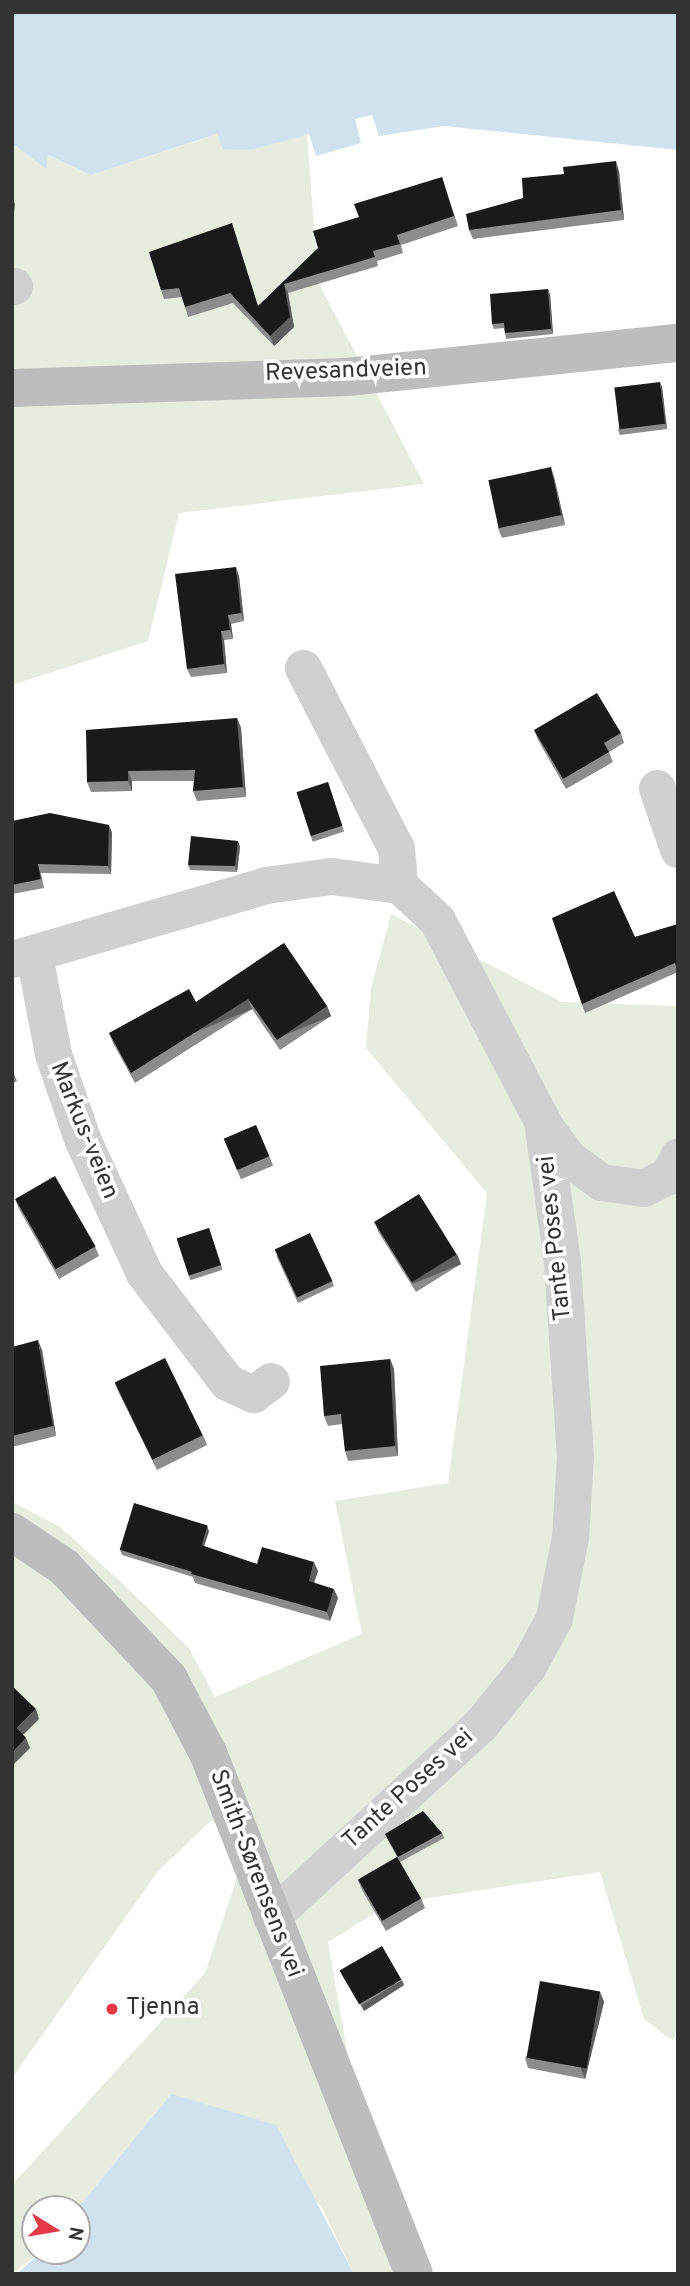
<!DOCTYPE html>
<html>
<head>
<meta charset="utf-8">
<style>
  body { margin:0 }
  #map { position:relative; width:690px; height:2286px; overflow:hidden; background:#fff; font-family:Overpass,sans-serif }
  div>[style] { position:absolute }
  .green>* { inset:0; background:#e6ecdf }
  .water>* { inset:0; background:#cfe2ee }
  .street>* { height:37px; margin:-18.5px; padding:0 18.5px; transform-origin:18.5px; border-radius:18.5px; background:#d0d0d0 }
  .secondary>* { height:38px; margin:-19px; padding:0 19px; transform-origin:19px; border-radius:19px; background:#bdbdbd }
  .wall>* { inset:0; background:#8c8c8c; transform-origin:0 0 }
  .shaded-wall>* { inset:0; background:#5f5f5f; transform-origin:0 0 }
  .building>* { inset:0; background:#1a1a1a; transform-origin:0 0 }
  .dots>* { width:19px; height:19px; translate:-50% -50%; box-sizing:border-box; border:4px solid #fff; border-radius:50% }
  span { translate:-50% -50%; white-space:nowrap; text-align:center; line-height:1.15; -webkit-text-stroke:7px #fff; paint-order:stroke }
  .street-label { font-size:24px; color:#333 }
  .poi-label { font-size:24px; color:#333 }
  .left { translate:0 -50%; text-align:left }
  .frame { position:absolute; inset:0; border:14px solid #333; pointer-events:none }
  .north { position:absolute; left:21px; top:2195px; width:70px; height:70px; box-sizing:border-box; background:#fff; border:2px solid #adadad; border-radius:50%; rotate:101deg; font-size:19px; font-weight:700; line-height:28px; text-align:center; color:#333 }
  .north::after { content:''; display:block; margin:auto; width:24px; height:32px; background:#e63946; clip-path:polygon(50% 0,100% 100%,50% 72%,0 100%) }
</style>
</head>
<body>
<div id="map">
  <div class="green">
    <div style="clip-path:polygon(218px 134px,251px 150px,307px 134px,318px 282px,424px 484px,179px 513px,148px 641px,12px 685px,12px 143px,45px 168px,48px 155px,91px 175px)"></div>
    <div style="clip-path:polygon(391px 914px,562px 1002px,678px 1006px,678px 2026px,673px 2041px,644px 2019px,600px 1872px,390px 1904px,328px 1942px,365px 2153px,406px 2274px,354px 2274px,321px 2206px,171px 2094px,77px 2209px,35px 2209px,35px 2251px,42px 2251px,12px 2274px,12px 2185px,205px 1973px,245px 1854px,212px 1820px,158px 1871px,12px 2078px,12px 1502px,59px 1526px,120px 1581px,189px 1648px,215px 1697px,362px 1634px,335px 1501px,448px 1483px,487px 1193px,366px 1048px,371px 988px)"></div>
  </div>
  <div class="water">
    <div style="clip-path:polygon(12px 12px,678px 12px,678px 150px,444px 126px,379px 136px,372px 115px,355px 119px,361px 143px,316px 156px,309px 134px,251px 150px,223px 149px,217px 134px,91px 175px,48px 155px,46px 169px,12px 143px)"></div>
    <div style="clip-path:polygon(171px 2094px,276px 2125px,354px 2274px,17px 2274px,42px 2251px,77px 2251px,77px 2209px)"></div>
  </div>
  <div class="street">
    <div style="left:12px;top:286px;width:2px"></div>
    <div style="left:303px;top:668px;width:203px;rotate:62.7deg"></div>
    <div style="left:396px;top:848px;width:37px;rotate:85deg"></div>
    <div style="left:657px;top:788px;width:65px;rotate:71deg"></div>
    <div style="left:34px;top:955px;width:101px;rotate:79.1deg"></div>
    <div style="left:53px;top:1054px;width:92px;rotate:71deg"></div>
    <div style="left:83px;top:1141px;width:145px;rotate:65.2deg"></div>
    <div style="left:144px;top:1273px;width:137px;rotate:52.7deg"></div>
    <div style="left:227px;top:1382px;width:29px;rotate:25deg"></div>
    <div style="left:253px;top:1394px;width:22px;rotate:-36deg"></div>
    <div style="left:12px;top:959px;width:265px;rotate:-16.2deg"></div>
    <div style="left:266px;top:885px;width:66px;rotate:-7.9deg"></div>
    <div style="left:331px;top:876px;width:69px;rotate:7.5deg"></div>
    <div style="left:399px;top:885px;width:52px;rotate:42.6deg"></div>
    <div style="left:437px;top:920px;width:227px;rotate:62.4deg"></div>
    <div style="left:542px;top:1121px;width:142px;rotate:81.9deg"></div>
    <div style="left:562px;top:1262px;width:194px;rotate:86.2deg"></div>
    <div style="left:575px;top:1456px;width:81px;rotate:93.5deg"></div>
    <div style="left:570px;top:1537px;width:83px;rotate:101.2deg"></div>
    <div style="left:554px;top:1618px;width:55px;rotate:118.4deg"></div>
    <div style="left:528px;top:1666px;width:76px;rotate:129.1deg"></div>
    <div style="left:480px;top:1725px;width:284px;rotate:137.4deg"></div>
    <div style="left:544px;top:1125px;width:41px;rotate:54deg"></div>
    <div style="left:568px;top:1158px;width:41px;rotate:36deg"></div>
    <div style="left:601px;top:1182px;width:42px;rotate:8.1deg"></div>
    <div style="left:643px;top:1188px;width:28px;rotate:-26deg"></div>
    <div style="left:668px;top:1176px;width:22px;rotate:-63deg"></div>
  </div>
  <div class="secondary">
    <div style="left:12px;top:388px;width:335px;rotate:-1.9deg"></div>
    <div style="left:347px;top:377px;width:333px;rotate:-5.9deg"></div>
    <div style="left:12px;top:1532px;width:63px;rotate:33.9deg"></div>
    <div style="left:64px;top:1567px;width:154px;rotate:46.8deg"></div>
    <div style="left:169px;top:1679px;width:84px;rotate:62.2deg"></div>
    <div style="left:208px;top:1753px;width:560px;rotate:68.43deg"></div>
  </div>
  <div class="wall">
    <div style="clip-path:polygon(619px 171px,624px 220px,473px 239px,469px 230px)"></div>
    <div style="clip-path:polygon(442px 177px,458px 226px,401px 245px,403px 253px,377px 261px,378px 266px,288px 293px,294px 327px,274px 346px,233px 303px,188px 317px,182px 297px,164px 299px,149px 252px,258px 306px,359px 217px)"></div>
    <div style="clip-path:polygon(550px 294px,553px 334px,506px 339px,504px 328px,494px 329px,492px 324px)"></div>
    <div style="clip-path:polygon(662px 387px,667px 429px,620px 435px,618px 430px)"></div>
    <div style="clip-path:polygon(554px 477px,565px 525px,502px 538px,498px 528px)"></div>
    <div style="clip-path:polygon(239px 576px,244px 621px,231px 624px,233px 639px,224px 640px,227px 673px,191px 677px,187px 669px)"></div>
    <div style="clip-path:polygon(237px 718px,241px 728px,246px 797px,197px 801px,193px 791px,194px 781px,132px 781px,132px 791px,91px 792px,87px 782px)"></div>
    <div style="clip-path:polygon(534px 730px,621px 733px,624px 743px,609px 752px,613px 762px,566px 789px,538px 740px)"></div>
    <div style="left:328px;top:782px;width:52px;height:33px;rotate:72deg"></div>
    <div style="clip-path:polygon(12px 821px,109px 825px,112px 833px,111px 874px,41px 873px,44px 888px,12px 894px)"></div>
    <div style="clip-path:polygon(238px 841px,240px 847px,237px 872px,190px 870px,188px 865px)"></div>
    <div style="clip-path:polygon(552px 918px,635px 937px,678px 924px,678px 972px,585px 1013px)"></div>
    <div style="clip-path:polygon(284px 943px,327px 1006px,331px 1016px,280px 1050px,252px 1009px,135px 1083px,113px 1043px,109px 1033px,196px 1002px)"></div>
    <div style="clip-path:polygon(12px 1070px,17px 1081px,12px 1084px)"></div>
    <div style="left:256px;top:1125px;width:44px;height:35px;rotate:67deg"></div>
    <div style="clip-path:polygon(15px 1199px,95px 1246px,99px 1256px,59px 1279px,19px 1209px)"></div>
    <div style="clip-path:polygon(375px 1223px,461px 1264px,416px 1292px,379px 1233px)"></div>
    <div style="left:209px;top:1228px;width:44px;height:34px;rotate:72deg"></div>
    <div style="clip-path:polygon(276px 1255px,332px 1281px,334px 1286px,298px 1303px)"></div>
    <div style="clip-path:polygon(12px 1347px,42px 1350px,56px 1436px,12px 1447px)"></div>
    <div style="clip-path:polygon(390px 1359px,394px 1369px,398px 1456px,348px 1461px,345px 1451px,342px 1424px,328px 1426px,324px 1416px)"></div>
    <div style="clip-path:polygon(115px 1383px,203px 1435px,207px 1445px,157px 1470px,119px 1393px)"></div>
    <div style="clip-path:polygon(209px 1531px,204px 1546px,257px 1564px,318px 1571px,314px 1582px,338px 1598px,330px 1621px,195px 1583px,193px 1577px,122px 1555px,120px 1550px)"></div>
    <div style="clip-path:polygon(442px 1833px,444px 1838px,400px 1862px,421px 1898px,425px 1908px,386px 1931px,362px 1890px,358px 1880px,397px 1857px,385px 1834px)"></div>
    <div style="clip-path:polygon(341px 1972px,404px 1985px,364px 2011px,343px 1977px)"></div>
    <div style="clip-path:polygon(600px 1992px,604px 2002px,585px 2079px,528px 2068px,525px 2058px)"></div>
  </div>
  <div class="shaded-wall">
    <div style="clip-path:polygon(616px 161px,619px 171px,624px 220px,621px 210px)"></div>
    <div style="clip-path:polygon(12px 197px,15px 204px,12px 233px)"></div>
    <div style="clip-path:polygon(284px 284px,288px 293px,294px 327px,274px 346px,270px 336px)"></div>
    <div style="clip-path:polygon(548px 289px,550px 294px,553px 334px,551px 329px)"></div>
    <div style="clip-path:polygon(660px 382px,662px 387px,667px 429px,665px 424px)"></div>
    <div style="clip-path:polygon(551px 467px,554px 477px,565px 525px,561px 515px)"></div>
    <div style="clip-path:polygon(236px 567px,239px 576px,244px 621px,241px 613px)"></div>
    <div style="clip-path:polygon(228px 615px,231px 624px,233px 639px,230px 630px)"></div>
    <div style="clip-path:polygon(221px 631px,224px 640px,227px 673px,224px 664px)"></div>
    <div style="clip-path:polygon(237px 718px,241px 728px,246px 797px,243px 787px)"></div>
    <div style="clip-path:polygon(128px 771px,132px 781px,132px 791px,128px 781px)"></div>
    <div style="clip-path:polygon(109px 825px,112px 833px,111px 874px,108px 866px)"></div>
    <div style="clip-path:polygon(238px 841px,240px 847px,237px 872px,235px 866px)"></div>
    <div style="left:248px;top:999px;width:11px;height:138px;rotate:68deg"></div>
    <div style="left:327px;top:1006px;width:11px;height:60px;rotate:68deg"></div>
    <div style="left:457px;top:1254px;width:11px;height:52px;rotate:68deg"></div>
    <div style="clip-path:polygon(38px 1340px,42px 1350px,56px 1436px,53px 1426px)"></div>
    <div style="clip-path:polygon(390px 1359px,394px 1369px,398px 1456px,395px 1446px)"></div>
    <div style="clip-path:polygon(207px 1526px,209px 1531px,195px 1575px,192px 1572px)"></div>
    <div style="clip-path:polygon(314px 1562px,318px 1571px,312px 1589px,309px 1581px)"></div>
    <div style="clip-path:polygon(334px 1589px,338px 1598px,330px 1621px,327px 1612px)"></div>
    <div style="clip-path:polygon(36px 1709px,39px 1719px,20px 1738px,17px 1728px)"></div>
    <div style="clip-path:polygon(26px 1738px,30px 1748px,12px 1766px,12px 1753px)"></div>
    <div style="clip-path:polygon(402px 1980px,404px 1985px,364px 2011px,362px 2005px)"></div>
    <div style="clip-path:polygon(600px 1992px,604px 2002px,585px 2079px,581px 2069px)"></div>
  </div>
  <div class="building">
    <div style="clip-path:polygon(616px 161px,621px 210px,469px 230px,466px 214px,523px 198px,522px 178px,564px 174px,563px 167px)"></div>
    <div style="clip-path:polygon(442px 177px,454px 216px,397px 235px,400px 244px,373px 251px,375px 257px,284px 284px,290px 317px,270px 336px,230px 293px,185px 307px,179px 288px,161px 290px,149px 252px,232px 223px,258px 306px,318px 248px,313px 231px,359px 217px,354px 204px)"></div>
    <div style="clip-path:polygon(548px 289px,551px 329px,505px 333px,504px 323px,492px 324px,490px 294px)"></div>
    <div style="left:660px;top:382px;width:42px;height:46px;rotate:83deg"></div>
    <div style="left:551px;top:467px;width:49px;height:64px;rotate:78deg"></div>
    <div style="clip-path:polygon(236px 567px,241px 613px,228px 615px,230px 630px,221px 631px,224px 664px,187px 669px,175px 574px)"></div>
    <div style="clip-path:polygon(597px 693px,621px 733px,604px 743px,609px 752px,563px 779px,534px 730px)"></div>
    <div style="clip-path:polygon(237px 718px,243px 787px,193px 791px,195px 770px,128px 771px,128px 781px,87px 782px,86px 730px)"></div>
    <div style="left:328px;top:782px;width:46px;height:33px;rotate:72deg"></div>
    <div style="clip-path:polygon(50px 813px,109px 825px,108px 866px,38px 864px,41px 879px,12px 885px,12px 821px)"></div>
    <div style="clip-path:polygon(191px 836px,238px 841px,235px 866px,188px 865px)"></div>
    <div style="clip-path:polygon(614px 891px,635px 937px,678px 924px,678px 972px,675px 963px,582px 1004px,552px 918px)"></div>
    <div style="clip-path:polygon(284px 943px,327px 1006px,277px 1040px,248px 999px,131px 1073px,109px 1033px,189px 989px,196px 1002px)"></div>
    <div style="left:256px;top:1125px;width:34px;height:35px;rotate:67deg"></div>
    <div style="left:55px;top:1176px;width:81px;height:46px;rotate:60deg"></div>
    <div style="left:419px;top:1194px;width:71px;height:53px;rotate:58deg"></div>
    <div style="left:209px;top:1228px;width:39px;height:34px;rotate:72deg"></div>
    <div style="left:310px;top:1233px;width:53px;height:39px;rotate:65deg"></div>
    <div style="clip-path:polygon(38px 1340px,53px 1426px,12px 1436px,12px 1347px)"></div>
    <div style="left:165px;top:1358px;width:86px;height:56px;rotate:64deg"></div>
    <div style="clip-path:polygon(390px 1359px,395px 1446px,345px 1451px,341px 1414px,324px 1416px,320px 1366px)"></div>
    <div style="left:134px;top:1503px;width:77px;height:49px;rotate:17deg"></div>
    <div style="clip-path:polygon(201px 1545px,257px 1564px,262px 1547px,314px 1562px,309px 1581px,334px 1589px,327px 1612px,191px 1574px)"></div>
    <div style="clip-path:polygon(12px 1686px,36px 1709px,17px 1728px,26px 1738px,12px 1753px)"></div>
    <div style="clip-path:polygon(423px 1811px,442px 1833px,398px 1857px,385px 1834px)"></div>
    <div style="left:397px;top:1857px;width:48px;height:45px;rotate:60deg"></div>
    <div style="left:382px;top:1946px;width:39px;height:49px;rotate:60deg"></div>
    <div style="left:540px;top:1981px;width:61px;height:78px;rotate:10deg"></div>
  </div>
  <div class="dots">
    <div style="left:112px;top:2009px;background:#e63946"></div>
  </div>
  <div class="street-label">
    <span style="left:346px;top:372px;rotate:-2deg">Revesandveien</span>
    <span style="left:83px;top:1131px;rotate:68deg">Markus-veien</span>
    <span style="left:556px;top:1238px;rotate:-96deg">Tante Poses vei</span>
    <span style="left:409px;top:1790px;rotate:-42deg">Tante Poses vei</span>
    <span style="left:255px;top:1874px;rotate:69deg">Smith-Sørensens vei</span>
  </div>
  <div class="poi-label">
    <span class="left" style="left:126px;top:2009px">Tjenna</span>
  </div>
  <div class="frame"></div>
  <div class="north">N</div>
</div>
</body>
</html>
